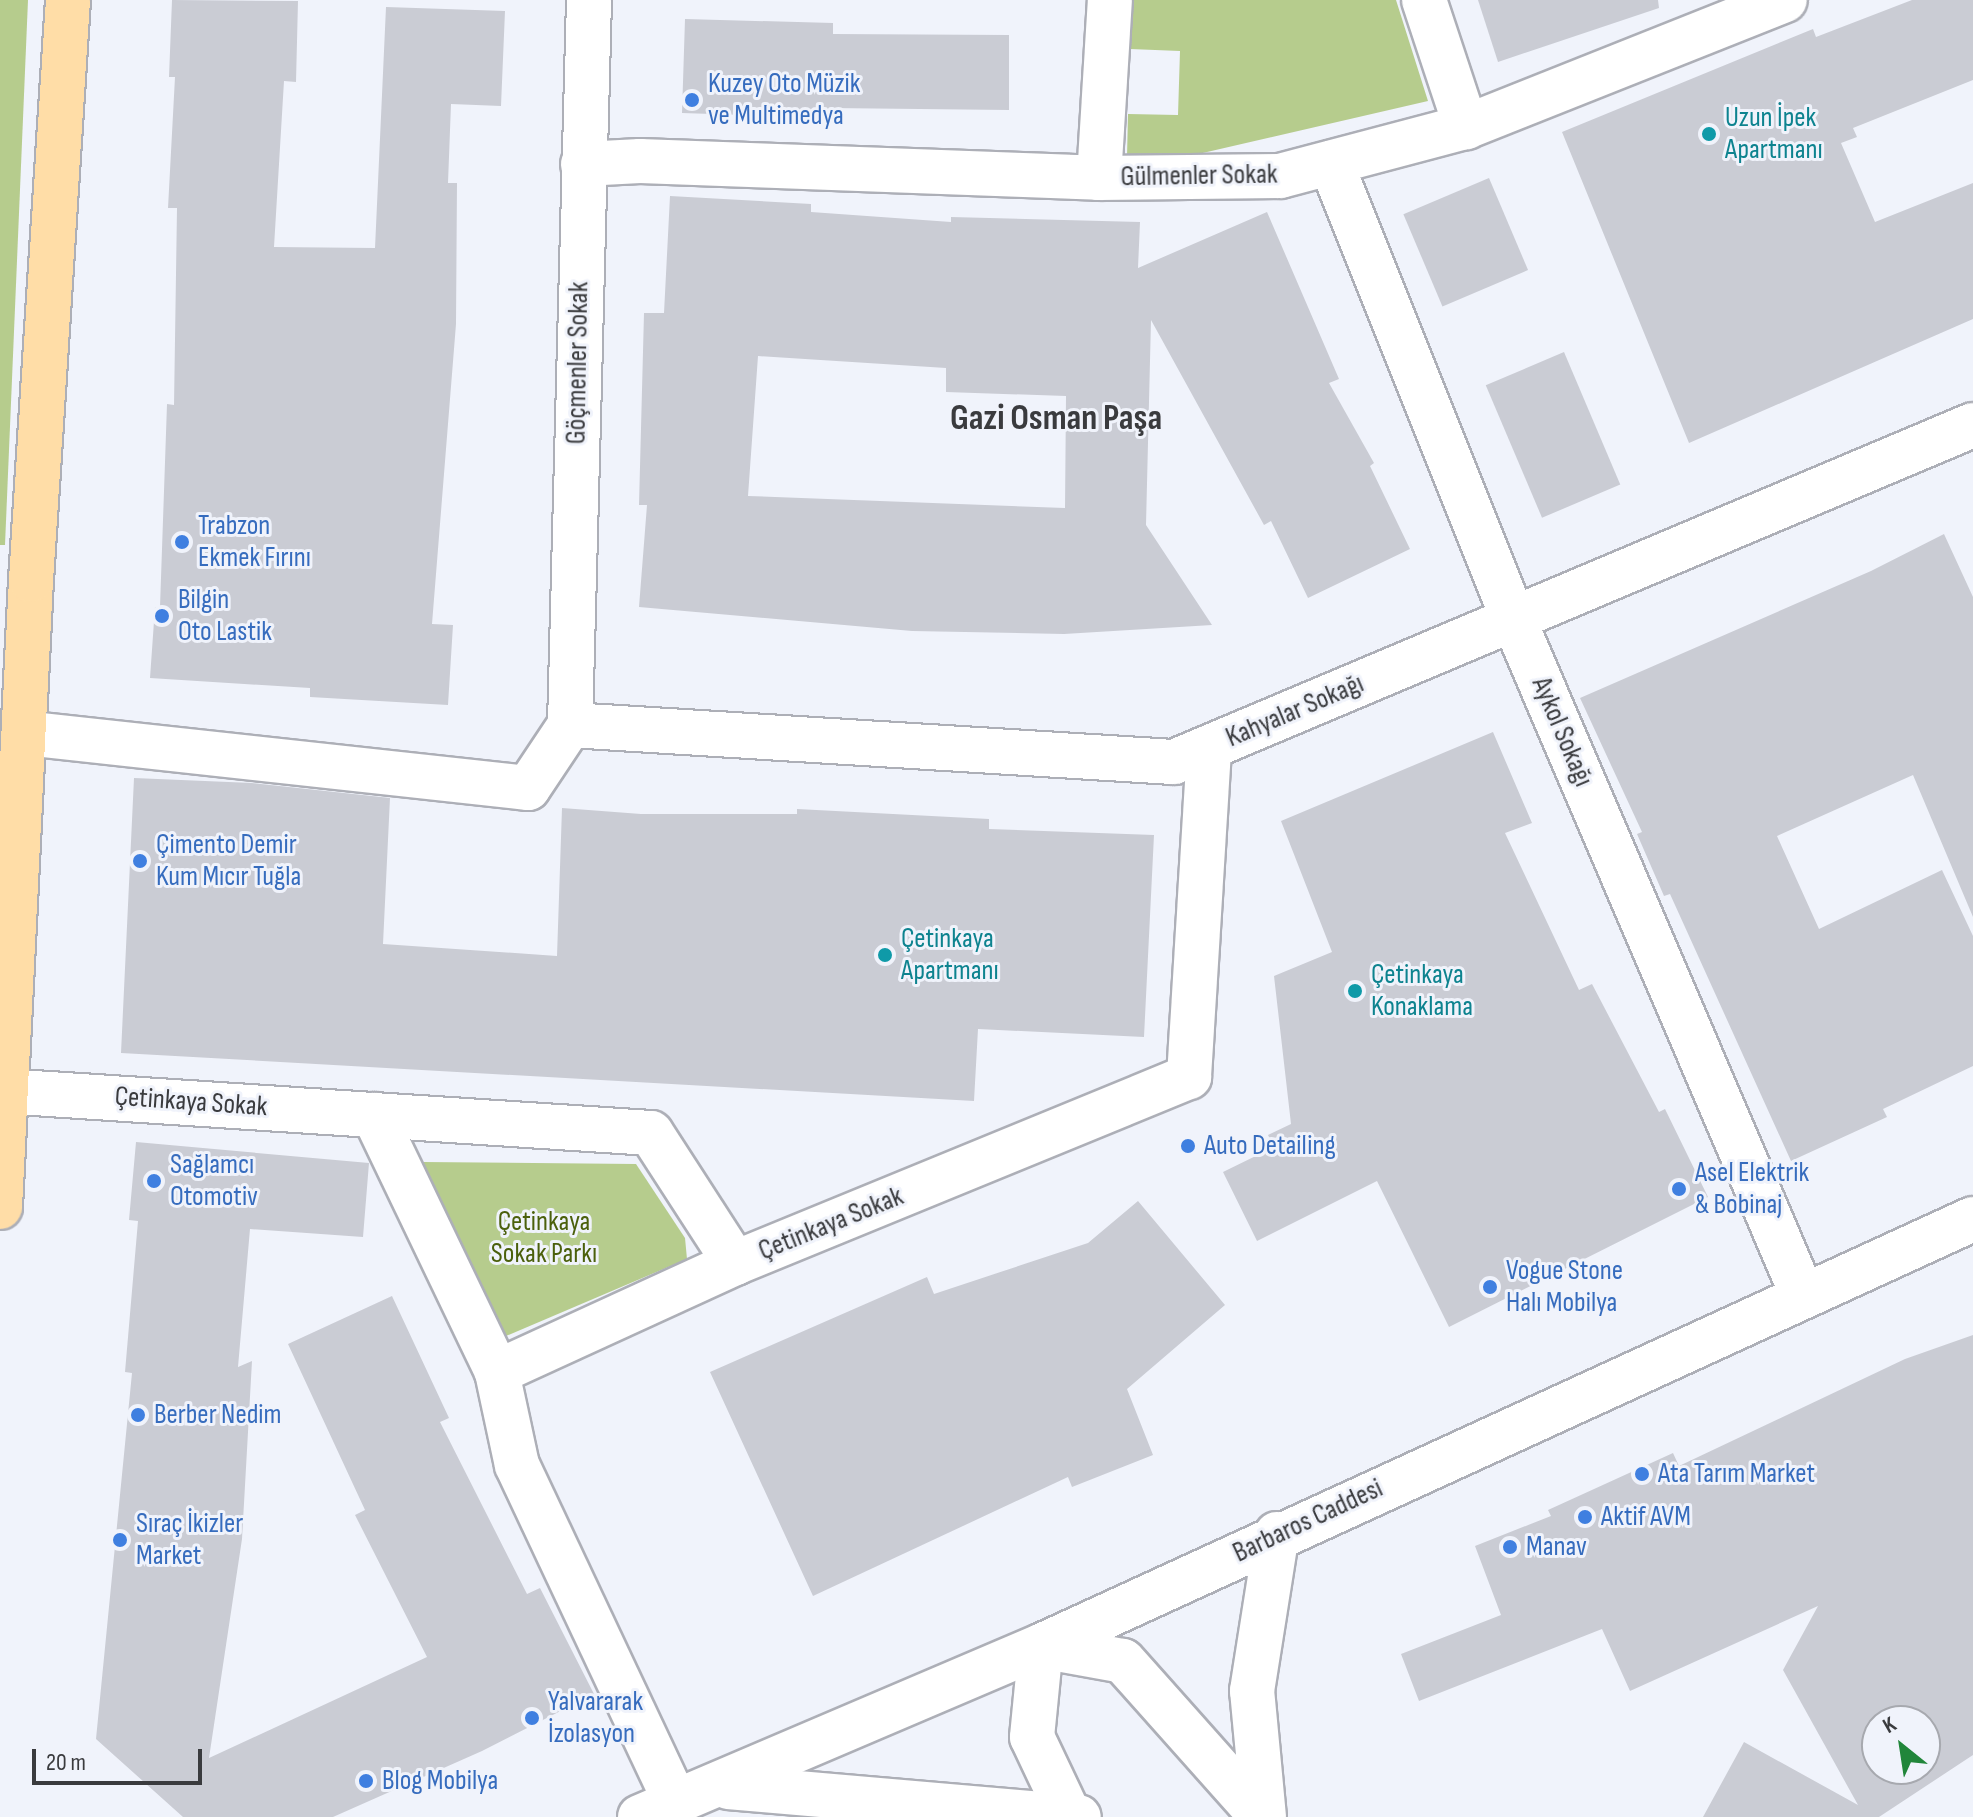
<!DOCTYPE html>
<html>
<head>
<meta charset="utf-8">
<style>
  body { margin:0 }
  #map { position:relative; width:1973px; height:1817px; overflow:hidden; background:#f0f3fb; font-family:"Sofia Sans Condensed",sans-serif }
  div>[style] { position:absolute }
  .green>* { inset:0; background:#b6cc8d }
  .building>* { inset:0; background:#caccd4; transform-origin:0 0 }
  .roads { filter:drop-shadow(2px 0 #adafb7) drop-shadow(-2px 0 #adafb7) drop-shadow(0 2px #adafb7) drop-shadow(0 -2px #adafb7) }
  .minor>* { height:44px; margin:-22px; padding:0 22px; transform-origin:22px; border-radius:22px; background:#fff }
  .major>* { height:44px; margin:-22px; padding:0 22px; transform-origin:22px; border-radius:22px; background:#ffdda7 }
  .dots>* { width:22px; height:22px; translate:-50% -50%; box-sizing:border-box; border:4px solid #f0f3fb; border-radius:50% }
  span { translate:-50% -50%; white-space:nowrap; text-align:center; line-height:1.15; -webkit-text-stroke:6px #f0f3fb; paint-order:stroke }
  .shop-label { font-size:28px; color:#366cbe }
  .left { translate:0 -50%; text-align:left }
  .culture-label { font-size:28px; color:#0d838f }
  .street-label { font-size:28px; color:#3a3b3e }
  .park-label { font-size:28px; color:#4b600c }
  .district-label { font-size:36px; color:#3a3b3e; font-weight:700 }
  .north { position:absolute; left:1861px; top:1705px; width:80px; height:80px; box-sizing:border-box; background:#f0f3fb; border:2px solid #a7a9af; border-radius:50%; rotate:330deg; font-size:22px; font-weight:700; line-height:32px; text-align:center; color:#3a3b3e }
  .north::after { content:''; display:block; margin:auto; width:28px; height:36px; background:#21863a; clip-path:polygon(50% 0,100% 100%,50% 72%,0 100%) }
  .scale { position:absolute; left:32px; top:1749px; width:170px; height:36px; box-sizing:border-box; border:4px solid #3a3b3e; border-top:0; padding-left:10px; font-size:24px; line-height:28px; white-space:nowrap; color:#3a3b3e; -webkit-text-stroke:6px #f0f3fb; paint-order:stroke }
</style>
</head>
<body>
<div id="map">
  <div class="green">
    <div style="clip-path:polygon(0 0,28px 0,5px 545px,0 545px)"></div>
    <div style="clip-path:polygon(1132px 0,1396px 0,1428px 101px,1194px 155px,1127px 157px,1128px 114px,1178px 115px,1180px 51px,1130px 49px)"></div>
    <div style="clip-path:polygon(423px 1162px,636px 1164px,685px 1238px,687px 1259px,506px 1336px)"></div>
  </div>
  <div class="building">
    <div style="clip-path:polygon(172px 0,298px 1px,296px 82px,284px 81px,274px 247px,375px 248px,386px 7px,505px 11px,501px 106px,451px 104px,448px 183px,457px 183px,456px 324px,432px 624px,453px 625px,448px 705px,310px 697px,310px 688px,150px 678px,155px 607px,160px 607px,167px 404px,174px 405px,177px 208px,168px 208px,175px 77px,169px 77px)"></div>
    <div style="clip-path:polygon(1478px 0,1658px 0,1659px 8px,1498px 62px)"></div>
    <div style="clip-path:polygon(1912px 0,1973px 0,1973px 80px,1853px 128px,1857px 137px,1841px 143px,1875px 222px,1973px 183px,1973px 319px,1689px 443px,1562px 132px,1813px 29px,1816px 37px)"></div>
    <div style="clip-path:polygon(685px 19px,833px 23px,833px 34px,1009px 35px,1009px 110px,830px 108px,830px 118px,682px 113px)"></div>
    <div style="left:1489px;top:178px;width:100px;height:93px;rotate:67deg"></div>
    <div style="clip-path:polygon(evenodd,670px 196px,811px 204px,811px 212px,951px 222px,951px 217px,1140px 222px,1138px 268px,1267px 212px,1339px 379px,1329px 383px,1374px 463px,1370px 466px,1410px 549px,1308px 598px,1271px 521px,1264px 525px,1151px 320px,1146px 525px,1212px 625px,1064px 634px,912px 631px,639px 607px,647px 505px,639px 505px,644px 313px,664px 313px,670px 196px,758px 356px,946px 368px,946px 392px,1066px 396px,1065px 508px,748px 496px,758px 356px)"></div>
    <div style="left:1564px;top:352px;width:144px;height:85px;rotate:67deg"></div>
    <div style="clip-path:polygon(1944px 534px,1973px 597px,1973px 917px,1913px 775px,1777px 836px,1819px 929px,1942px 870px,1973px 936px,1973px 1066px,1883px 1109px,1887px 1117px,1791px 1161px,1670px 894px,1664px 896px,1637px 834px,1642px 832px,1580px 698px,1871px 571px)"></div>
    <div style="clip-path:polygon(1493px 732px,1532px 823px,1505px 833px,1579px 990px,1592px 984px,1659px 1112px,1665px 1109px,1708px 1197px,1449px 1327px,1377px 1181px,1257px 1241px,1223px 1172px,1274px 1147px,1268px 1135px,1291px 1124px,1274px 976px,1332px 952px,1281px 821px)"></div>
    <div style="clip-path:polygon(134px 778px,252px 783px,390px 798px,383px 944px,557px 956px,562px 808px,641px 814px,797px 814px,797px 809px,989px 819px,989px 829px,1154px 835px,1144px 1037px,978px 1029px,974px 1101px,121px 1053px)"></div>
    <div style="clip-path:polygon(136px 1142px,369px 1163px,363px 1237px,250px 1229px,238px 1367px,252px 1361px,242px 1539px,209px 1758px,427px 1657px,355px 1515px,365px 1510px,288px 1344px,392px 1296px,449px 1418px,440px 1422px,527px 1594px,540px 1588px,594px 1694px,482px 1751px,333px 1817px,183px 1817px,96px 1739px,132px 1373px,125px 1372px,138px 1221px,129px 1220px)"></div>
    <div style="clip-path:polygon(1138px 1201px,1225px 1305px,1127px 1389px,1153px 1455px,1072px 1487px,1068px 1477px,813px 1596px,710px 1372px,927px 1277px,934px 1294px,1088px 1243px)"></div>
    <div style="clip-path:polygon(evenodd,1973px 1335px,1973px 1755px,1879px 1817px,1703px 1817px,1744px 1742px,1858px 1805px,1783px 1670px,1818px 1606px,1630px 1691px,1602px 1629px,1419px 1701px,1401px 1654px,1501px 1615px,1475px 1546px,1551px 1516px,1548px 1510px,1673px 1453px,1679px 1466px,1905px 1359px,1973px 1335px,1877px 1721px,1925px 1721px,1925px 1769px,1877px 1769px,1877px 1721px)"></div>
  </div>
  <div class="roads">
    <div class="minor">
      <div style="left:1424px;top:0;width:134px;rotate:71.7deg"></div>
      <div style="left:1331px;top:163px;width:490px;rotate:68.2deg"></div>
      <div style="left:1513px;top:618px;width:737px;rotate:66.84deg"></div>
      <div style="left:583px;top:164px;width:57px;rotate:-3deg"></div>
      <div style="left:640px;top:161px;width:459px;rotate:2.1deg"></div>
      <div style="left:1099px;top:178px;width:181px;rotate:-0.6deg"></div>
      <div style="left:1280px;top:176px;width:192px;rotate:-14.8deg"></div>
      <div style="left:1466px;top:127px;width:343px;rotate:-21.7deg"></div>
      <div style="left:1099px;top:178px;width:178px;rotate:-86.5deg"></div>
      <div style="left:570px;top:725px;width:605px;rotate:3.51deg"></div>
      <div style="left:1174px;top:762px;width:867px;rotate:-22.87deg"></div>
      <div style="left:570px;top:725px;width:725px;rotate:-88.5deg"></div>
      <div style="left:24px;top:733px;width:507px;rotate:6.23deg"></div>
      <div style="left:528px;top:788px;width:76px;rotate:-56.3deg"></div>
      <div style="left:3px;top:1091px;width:649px;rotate:3.71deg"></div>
      <div style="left:651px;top:1133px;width:155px;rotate:57.1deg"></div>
      <div style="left:735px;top:1263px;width:491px;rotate:-22.3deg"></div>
      <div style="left:1189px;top:1077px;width:330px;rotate:-86.5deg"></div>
      <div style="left:374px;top:1115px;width:285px;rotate:64.4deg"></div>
      <div style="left:497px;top:1372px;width:262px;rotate:-24.6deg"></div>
      <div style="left:497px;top:1372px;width:95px;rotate:77.9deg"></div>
      <div style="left:517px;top:1465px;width:374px;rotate:64.8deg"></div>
      <div style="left:728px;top:1787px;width:352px;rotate:4.9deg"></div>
      <div style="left:1068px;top:1813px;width:84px;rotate:-115.3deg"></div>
      <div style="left:1032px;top:1737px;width:91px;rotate:-84.4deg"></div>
      <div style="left:1041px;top:1646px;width:83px;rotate:10.4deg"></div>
      <div style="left:1123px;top:1661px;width:209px;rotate:48.3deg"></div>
      <div style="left:640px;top:1817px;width:436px;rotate:-23.1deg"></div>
      <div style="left:1041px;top:1646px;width:1025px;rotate:-24.62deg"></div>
      <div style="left:1264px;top:1817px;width:127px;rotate:-95.4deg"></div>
      <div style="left:1252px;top:1691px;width:159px;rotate:-81deg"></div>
    </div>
    <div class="major">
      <div style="left:0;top:1207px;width:628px;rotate:-87.17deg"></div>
      <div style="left:31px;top:580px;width:581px;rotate:-86.35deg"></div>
    </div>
  </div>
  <div class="dots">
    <div style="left:692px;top:100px;background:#3f7fe0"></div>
    <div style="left:1709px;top:134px;background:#0f9aa8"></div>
    <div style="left:182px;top:542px;background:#3f7fe0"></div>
    <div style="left:162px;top:616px;background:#3f7fe0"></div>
    <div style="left:140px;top:861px;background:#3f7fe0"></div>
    <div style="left:885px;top:955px;background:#0f9aa8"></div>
    <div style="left:1355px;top:991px;background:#0f9aa8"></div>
    <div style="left:1188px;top:1146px;background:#3f7fe0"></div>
    <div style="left:154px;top:1181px;background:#3f7fe0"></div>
    <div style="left:1679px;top:1189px;background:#3f7fe0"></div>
    <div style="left:1490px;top:1287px;background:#3f7fe0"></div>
    <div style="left:138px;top:1415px;background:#3f7fe0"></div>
    <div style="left:1642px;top:1474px;background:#3f7fe0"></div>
    <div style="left:1585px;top:1517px;background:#3f7fe0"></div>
    <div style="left:120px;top:1540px;background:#3f7fe0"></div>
    <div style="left:1510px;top:1547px;background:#3f7fe0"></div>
    <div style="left:532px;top:1718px;background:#3f7fe0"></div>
    <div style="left:366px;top:1781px;background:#3f7fe0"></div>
  </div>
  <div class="shop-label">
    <span class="left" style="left:708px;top:100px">Kuzey Oto Müzik<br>ve Multimedya</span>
    <span class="left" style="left:198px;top:542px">Trabzon<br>Ekmek Fırını</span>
    <span class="left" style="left:178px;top:616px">Bilgin<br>Oto Lastik</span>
    <span class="left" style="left:156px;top:861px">Çimento Demir<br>Kum Mıcır Tuğla</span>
    <span class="left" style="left:1204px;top:1146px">Auto Detailing</span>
    <span class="left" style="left:170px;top:1181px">Sağlamcı<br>Otomotiv</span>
    <span class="left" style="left:1695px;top:1189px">Asel Elektrik<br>&amp; Bobinaj</span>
    <span class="left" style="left:1506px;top:1287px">Vogue Stone<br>Halı Mobilya</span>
    <span class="left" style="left:154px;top:1415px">Berber Nedim</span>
    <span class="left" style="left:1658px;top:1474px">Ata Tarım Market</span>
    <span class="left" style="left:1601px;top:1517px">Aktif AVM</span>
    <span class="left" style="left:136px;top:1540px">Sıraç İkizler<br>Market</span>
    <span class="left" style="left:1526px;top:1547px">Manav</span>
    <span class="left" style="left:548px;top:1718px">Yalvararak<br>İzolasyon</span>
    <span class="left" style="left:382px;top:1781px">Blog Mobilya</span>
  </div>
  <div class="culture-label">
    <span class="left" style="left:1725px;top:134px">Uzun İpek<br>Apartmanı</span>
    <span class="left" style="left:901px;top:955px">Çetinkaya<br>Apartmanı</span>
    <span class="left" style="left:1371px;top:991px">Çetinkaya<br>Konaklama</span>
  </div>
  <div class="street-label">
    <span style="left:1199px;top:176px;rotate:-1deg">Gülmenler Sokak</span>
    <span style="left:578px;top:363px;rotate:-89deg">Göçmenler Sokak</span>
    <span style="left:1295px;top:711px;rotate:-23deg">Kahyalar Sokağı</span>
    <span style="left:1562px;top:732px;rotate:67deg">Aykol Sokağı</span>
    <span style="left:191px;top:1102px;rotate:4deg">Çetinkaya Sokak</span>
    <span style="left:831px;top:1224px;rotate:-22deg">Çetinkaya Sokak</span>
    <span style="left:1308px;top:1521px;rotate:-25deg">Barbaros Caddesi</span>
  </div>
  <div class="park-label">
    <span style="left:544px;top:1238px">Çetinkaya<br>Sokak Parkı</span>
  </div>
  <div class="district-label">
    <span style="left:1056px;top:419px">Gazi Osman Paşa</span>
  </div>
  <div class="north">K</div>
  <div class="scale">20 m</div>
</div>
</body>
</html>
